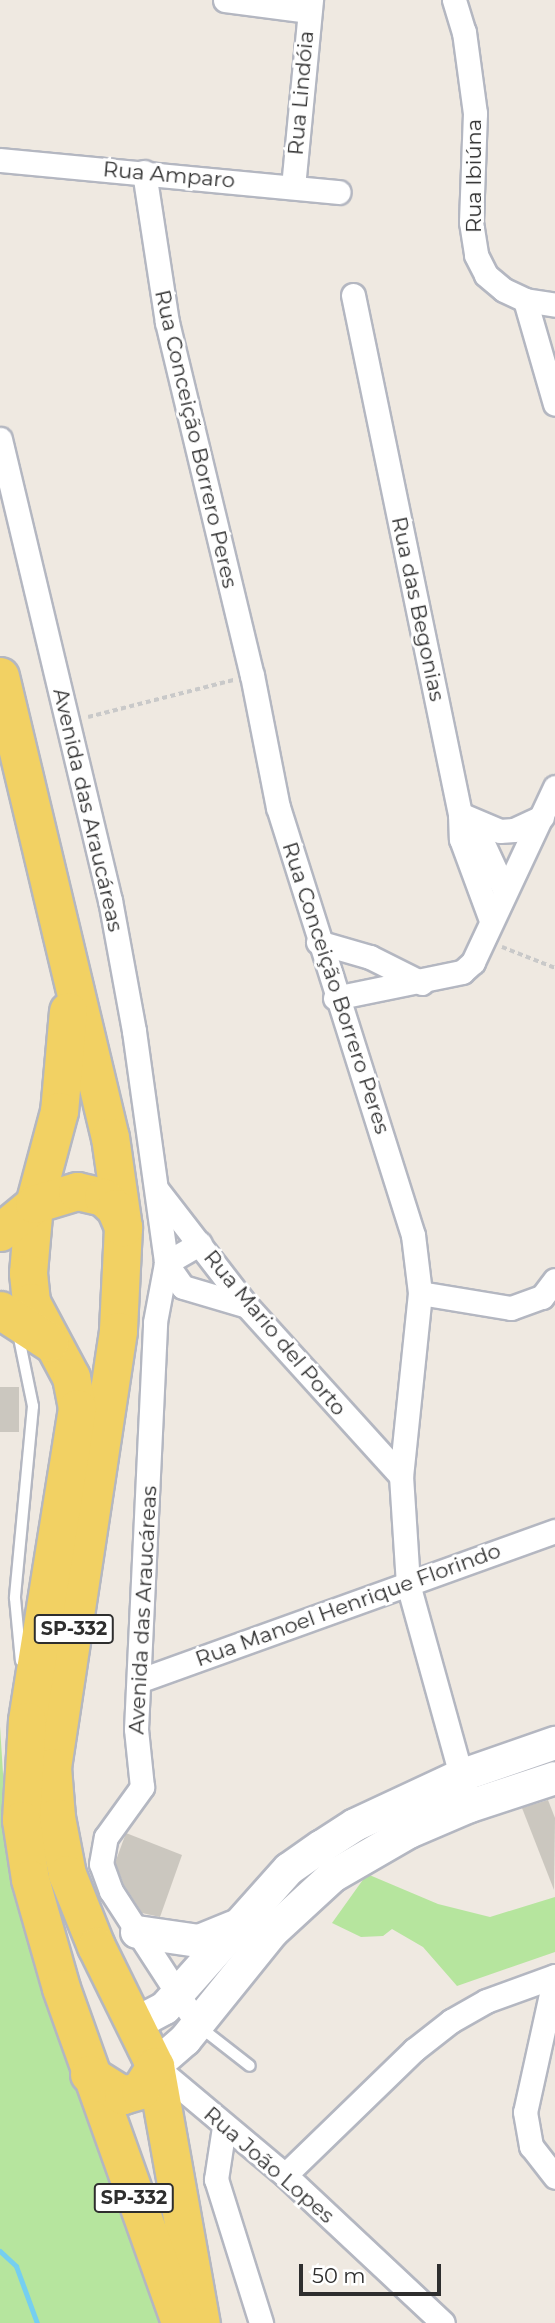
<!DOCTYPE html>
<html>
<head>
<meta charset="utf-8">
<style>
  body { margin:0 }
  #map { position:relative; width:555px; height:2323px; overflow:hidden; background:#efe9e1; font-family:Montserrat,sans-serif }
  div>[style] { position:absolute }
  .green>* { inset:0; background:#b6e59e }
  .stream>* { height:5px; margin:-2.5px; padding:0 2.5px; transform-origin:2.5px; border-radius:2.5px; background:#75cff0 }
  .building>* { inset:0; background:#cbc7bf; transform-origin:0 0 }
  .path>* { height:3.5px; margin-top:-1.75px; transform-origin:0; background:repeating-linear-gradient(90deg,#c9c9c9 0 5px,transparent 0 8.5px) }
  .roads { filter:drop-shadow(2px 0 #b4b7c1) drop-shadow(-2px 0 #b4b7c1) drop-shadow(0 2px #b4b7c1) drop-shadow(0 -2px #b4b7c1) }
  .lane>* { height:10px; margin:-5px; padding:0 5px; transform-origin:5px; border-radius:5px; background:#fff }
  .street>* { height:23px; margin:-11.5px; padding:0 11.5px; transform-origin:11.5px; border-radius:11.5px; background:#fff }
  .secondary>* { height:32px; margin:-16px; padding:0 16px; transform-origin:16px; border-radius:16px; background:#fff }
  .primary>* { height:37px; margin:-18.5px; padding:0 18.5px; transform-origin:18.5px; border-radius:18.5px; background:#f2d163 }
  span { translate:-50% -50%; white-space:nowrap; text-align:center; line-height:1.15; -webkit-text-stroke:6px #fff; paint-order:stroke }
  .shield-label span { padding:2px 5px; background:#fff; border:2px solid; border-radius:5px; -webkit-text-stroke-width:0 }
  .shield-label { font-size:19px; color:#2e2e2e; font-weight:700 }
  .street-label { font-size:21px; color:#2e2e2e }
  .scale { position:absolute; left:299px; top:2264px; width:142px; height:32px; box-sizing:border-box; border:4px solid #2e2e2e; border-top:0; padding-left:9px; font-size:21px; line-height:24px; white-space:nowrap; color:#2e2e2e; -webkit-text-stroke:5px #fff; paint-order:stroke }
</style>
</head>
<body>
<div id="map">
  <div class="green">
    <div style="clip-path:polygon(0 1726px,9px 1868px,163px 2323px,0 2323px)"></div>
    <div style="clip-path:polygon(367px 1874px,438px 1904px,490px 1917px,555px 1897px,555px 1952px,457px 1986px,423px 1947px,392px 1929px,383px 1936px,361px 1937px,332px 1923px)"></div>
  </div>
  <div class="stream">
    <div style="left:0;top:2251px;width:22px;rotate:43deg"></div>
    <div style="left:16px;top:2266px;width:61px;rotate:69.8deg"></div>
  </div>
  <div class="building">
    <div style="left:0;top:1387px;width:19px;height:45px"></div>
    <div style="clip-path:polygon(548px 1800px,555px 1818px,554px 1890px,522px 1808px)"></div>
    <div style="clip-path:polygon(126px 1833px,182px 1855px,160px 1917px,142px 1913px,124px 1885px,115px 1863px)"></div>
  </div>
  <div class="path">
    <div style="left:88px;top:717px;width:150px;rotate:-14.3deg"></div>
    <div style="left:502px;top:947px;width:57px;rotate:21.6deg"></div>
  </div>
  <div class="roads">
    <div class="lane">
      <div style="left:18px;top:1333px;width:75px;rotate:78.4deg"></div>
      <div style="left:33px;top:1406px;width:193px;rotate:95.4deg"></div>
      <div style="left:15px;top:1598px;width:63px;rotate:84.6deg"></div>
      <div style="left:200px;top:2027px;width:63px;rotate:38deg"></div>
    </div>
    <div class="street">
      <div style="left:225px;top:0;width:85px;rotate:7.5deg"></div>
      <div style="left:454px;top:0;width:34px;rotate:73deg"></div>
      <div style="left:464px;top:32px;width:82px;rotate:82.3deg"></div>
      <div style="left:475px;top:113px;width:109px;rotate:92.1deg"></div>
      <div style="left:471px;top:222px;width:33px;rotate:81deg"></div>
      <div style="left:476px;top:255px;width:22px;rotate:63deg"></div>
      <div style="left:486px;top:275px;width:23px;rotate:40deg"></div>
      <div style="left:504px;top:290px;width:23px;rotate:25deg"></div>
      <div style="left:525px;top:300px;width:30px;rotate:9deg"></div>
      <div style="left:0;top:160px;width:340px;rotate:5.4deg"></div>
      <div style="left:144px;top:172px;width:152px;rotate:81.3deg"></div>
      <div style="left:167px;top:322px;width:363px;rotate:76.5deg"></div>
      <div style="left:252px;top:675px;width:135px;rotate:78.9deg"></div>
      <div style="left:278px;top:807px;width:449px;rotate:72.5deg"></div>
      <div style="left:413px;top:1235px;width:58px;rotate:83.1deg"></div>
      <div style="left:420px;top:1293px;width:184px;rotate:95.9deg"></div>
      <div style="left:401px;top:1476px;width:108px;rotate:86.3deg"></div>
      <div style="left:408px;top:1584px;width:213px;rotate:74.5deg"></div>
      <div style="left:293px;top:187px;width:188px;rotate:-84.5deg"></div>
      <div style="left:353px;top:295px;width:530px;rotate:78.35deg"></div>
      <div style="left:460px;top:814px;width:25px;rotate:88deg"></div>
      <div style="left:461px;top:839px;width:86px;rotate:69.7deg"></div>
      <div style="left:525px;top:300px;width:108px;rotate:73.9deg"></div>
      <div style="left:0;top:439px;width:474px;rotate:76.6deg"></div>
      <div style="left:110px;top:900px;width:133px;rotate:79.6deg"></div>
      <div style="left:134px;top:1031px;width:234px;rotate:82.1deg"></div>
      <div style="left:166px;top:1263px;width:29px;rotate:55deg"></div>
      <div style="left:183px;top:1287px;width:67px;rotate:16.5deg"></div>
      <div style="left:460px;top:814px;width:43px;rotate:23deg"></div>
      <div style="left:500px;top:831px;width:14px;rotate:-4deg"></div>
      <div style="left:514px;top:830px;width:31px;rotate:-25deg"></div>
      <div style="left:473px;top:822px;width:74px;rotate:65.2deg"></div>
      <div style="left:318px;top:942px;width:54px;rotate:16.1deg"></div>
      <div style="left:370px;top:957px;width:58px;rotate:26.6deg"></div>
      <div style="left:335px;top:998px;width:130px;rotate:-11.6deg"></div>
      <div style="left:462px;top:972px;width:15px;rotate:-42deg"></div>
      <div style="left:473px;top:962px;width:193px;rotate:-64.9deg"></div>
      <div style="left:158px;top:1191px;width:145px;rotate:52.3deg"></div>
      <div style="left:247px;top:1306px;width:229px;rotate:47.8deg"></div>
      <div style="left:420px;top:1293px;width:92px;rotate:9.4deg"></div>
      <div style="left:511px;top:1308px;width:33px;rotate:-20deg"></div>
      <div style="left:542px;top:1297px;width:21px;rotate:-53deg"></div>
      <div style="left:141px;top:1680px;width:440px;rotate:-19.8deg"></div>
      <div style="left:555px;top:1976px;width:139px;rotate:102.4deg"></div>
      <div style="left:525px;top:2112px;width:35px;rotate:80deg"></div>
      <div style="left:531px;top:2146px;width:39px;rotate:52deg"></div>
      <div style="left:198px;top:2025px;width:160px;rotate:-123deg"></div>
      <div style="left:111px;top:1891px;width:29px;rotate:-110deg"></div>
      <div style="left:101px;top:1864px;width:27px;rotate:-80deg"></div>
      <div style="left:106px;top:1837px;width:62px;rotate:-54.2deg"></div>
      <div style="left:142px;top:1787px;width:58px;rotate:-95.9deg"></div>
      <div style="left:136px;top:1729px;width:407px;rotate:-87.3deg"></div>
      <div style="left:155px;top:1322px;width:60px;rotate:-79.4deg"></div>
      <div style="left:166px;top:1263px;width:39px;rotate:-30deg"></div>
      <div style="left:155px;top:2066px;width:170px;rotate:40deg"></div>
      <div style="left:285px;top:2175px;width:216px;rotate:43.1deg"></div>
      <div style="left:224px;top:2127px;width:53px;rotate:98.7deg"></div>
      <div style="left:216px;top:2179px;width:151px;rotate:72.6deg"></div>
      <div style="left:285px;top:2175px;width:180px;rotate:-44.1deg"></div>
      <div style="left:414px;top:2050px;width:47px;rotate:-38.1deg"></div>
      <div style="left:451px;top:2021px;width:40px;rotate:-29.7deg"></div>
      <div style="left:486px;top:2001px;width:73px;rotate:-19.9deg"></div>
    </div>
    <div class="secondary">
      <div style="left:137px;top:1932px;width:63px;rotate:8.3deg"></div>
      <div style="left:199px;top:1941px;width:37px;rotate:-22deg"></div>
      <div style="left:131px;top:2018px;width:17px;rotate:-3deg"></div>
      <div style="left:148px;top:2017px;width:19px;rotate:-28deg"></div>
      <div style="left:165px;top:2008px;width:186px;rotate:-48.3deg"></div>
      <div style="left:289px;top:1869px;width:39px;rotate:-35deg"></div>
      <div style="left:321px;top:1847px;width:40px;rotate:-32.9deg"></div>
      <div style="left:355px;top:1825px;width:116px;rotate:-25deg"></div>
      <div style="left:460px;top:1776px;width:101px;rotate:-19.2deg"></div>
      <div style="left:155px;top:2066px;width:40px;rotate:-41deg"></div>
      <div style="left:185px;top:2040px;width:139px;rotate:-51.1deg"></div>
      <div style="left:272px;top:1932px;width:83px;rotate:-42.6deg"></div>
      <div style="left:333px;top:1876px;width:88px;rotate:-30.1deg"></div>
      <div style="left:409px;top:1832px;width:66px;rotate:-23.1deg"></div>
      <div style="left:470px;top:1806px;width:89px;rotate:-18.2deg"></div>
    </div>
    <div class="primary">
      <div style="left:0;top:676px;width:474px;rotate:76.6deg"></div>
      <div style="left:110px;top:1137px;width:91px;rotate:81.8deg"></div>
      <div style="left:123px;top:1227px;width:104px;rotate:92.8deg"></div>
      <div style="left:118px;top:1331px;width:441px;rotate:98.6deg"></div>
      <div style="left:52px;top:1767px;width:50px;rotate:85.4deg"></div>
      <div style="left:56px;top:1817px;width:58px;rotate:79.1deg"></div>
      <div style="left:67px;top:1874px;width:78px;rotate:68.1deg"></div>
      <div style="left:96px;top:1946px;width:134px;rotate:63.8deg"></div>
      <div style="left:155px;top:2066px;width:261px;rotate:79.9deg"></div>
      <div style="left:68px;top:1011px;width:100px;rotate:95.1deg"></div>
      <div style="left:59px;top:1111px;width:96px;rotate:105deg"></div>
      <div style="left:34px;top:1204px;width:69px;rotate:95deg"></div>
      <div style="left:28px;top:1273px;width:29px;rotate:84deg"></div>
      <div style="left:31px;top:1302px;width:85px;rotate:61.9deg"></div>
      <div style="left:71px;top:1377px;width:32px;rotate:79deg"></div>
      <div style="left:77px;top:1408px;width:317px;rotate:99.1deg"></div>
      <div style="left:27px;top:1721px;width:99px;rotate:93.5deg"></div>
      <div style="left:21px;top:1820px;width:60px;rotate:81.3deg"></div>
      <div style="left:30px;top:1879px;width:113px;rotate:74.1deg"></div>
      <div style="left:61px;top:1988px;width:356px;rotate:70.4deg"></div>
      <div style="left:0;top:1232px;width:44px;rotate:-39.5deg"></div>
      <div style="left:34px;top:1204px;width:45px;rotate:-16.8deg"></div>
      <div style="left:77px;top:1191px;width:27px;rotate:13deg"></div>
      <div style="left:103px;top:1197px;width:16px;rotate:43deg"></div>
      <div style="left:115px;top:1208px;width:21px;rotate:67deg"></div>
      <div style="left:0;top:1310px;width:59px;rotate:33.1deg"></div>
      <div style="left:89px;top:2074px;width:40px;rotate:32deg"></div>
      <div style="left:123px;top:2095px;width:18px;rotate:-16deg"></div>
      <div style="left:140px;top:2090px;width:28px;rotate:-58deg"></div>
    </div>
  </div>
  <div class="shield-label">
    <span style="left:74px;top:1629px">SP-332</span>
    <span style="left:134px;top:2198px">SP-332</span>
  </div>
  <div class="street-label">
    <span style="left:301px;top:93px;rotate:-85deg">Rua Lindóia</span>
    <span style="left:169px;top:175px;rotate:5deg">Rua Amparo</span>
    <span style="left:474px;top:176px;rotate:-90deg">Rua Ibiúna</span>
    <span style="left:196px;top:439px;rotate:77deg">Rua Conceição Borrero Peres</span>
    <span style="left:418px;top:609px;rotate:78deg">Rua das Begonias</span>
    <span style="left:88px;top:810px;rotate:77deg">Avenida das Araucáreas</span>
    <span style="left:336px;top:988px;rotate:72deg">Rua Conceição Borrero Peres</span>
    <span style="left:275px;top:1333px;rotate:50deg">Rua Mario del Porto</span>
    <span style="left:348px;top:1605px;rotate:-20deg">Rua Manoel Henrique Florindo</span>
    <span style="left:143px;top:1610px;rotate:-87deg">Avenida das Araucáreas</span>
    <span style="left:269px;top:2165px;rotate:41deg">Rua João Lopes</span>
  </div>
  <div class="scale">50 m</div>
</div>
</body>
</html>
